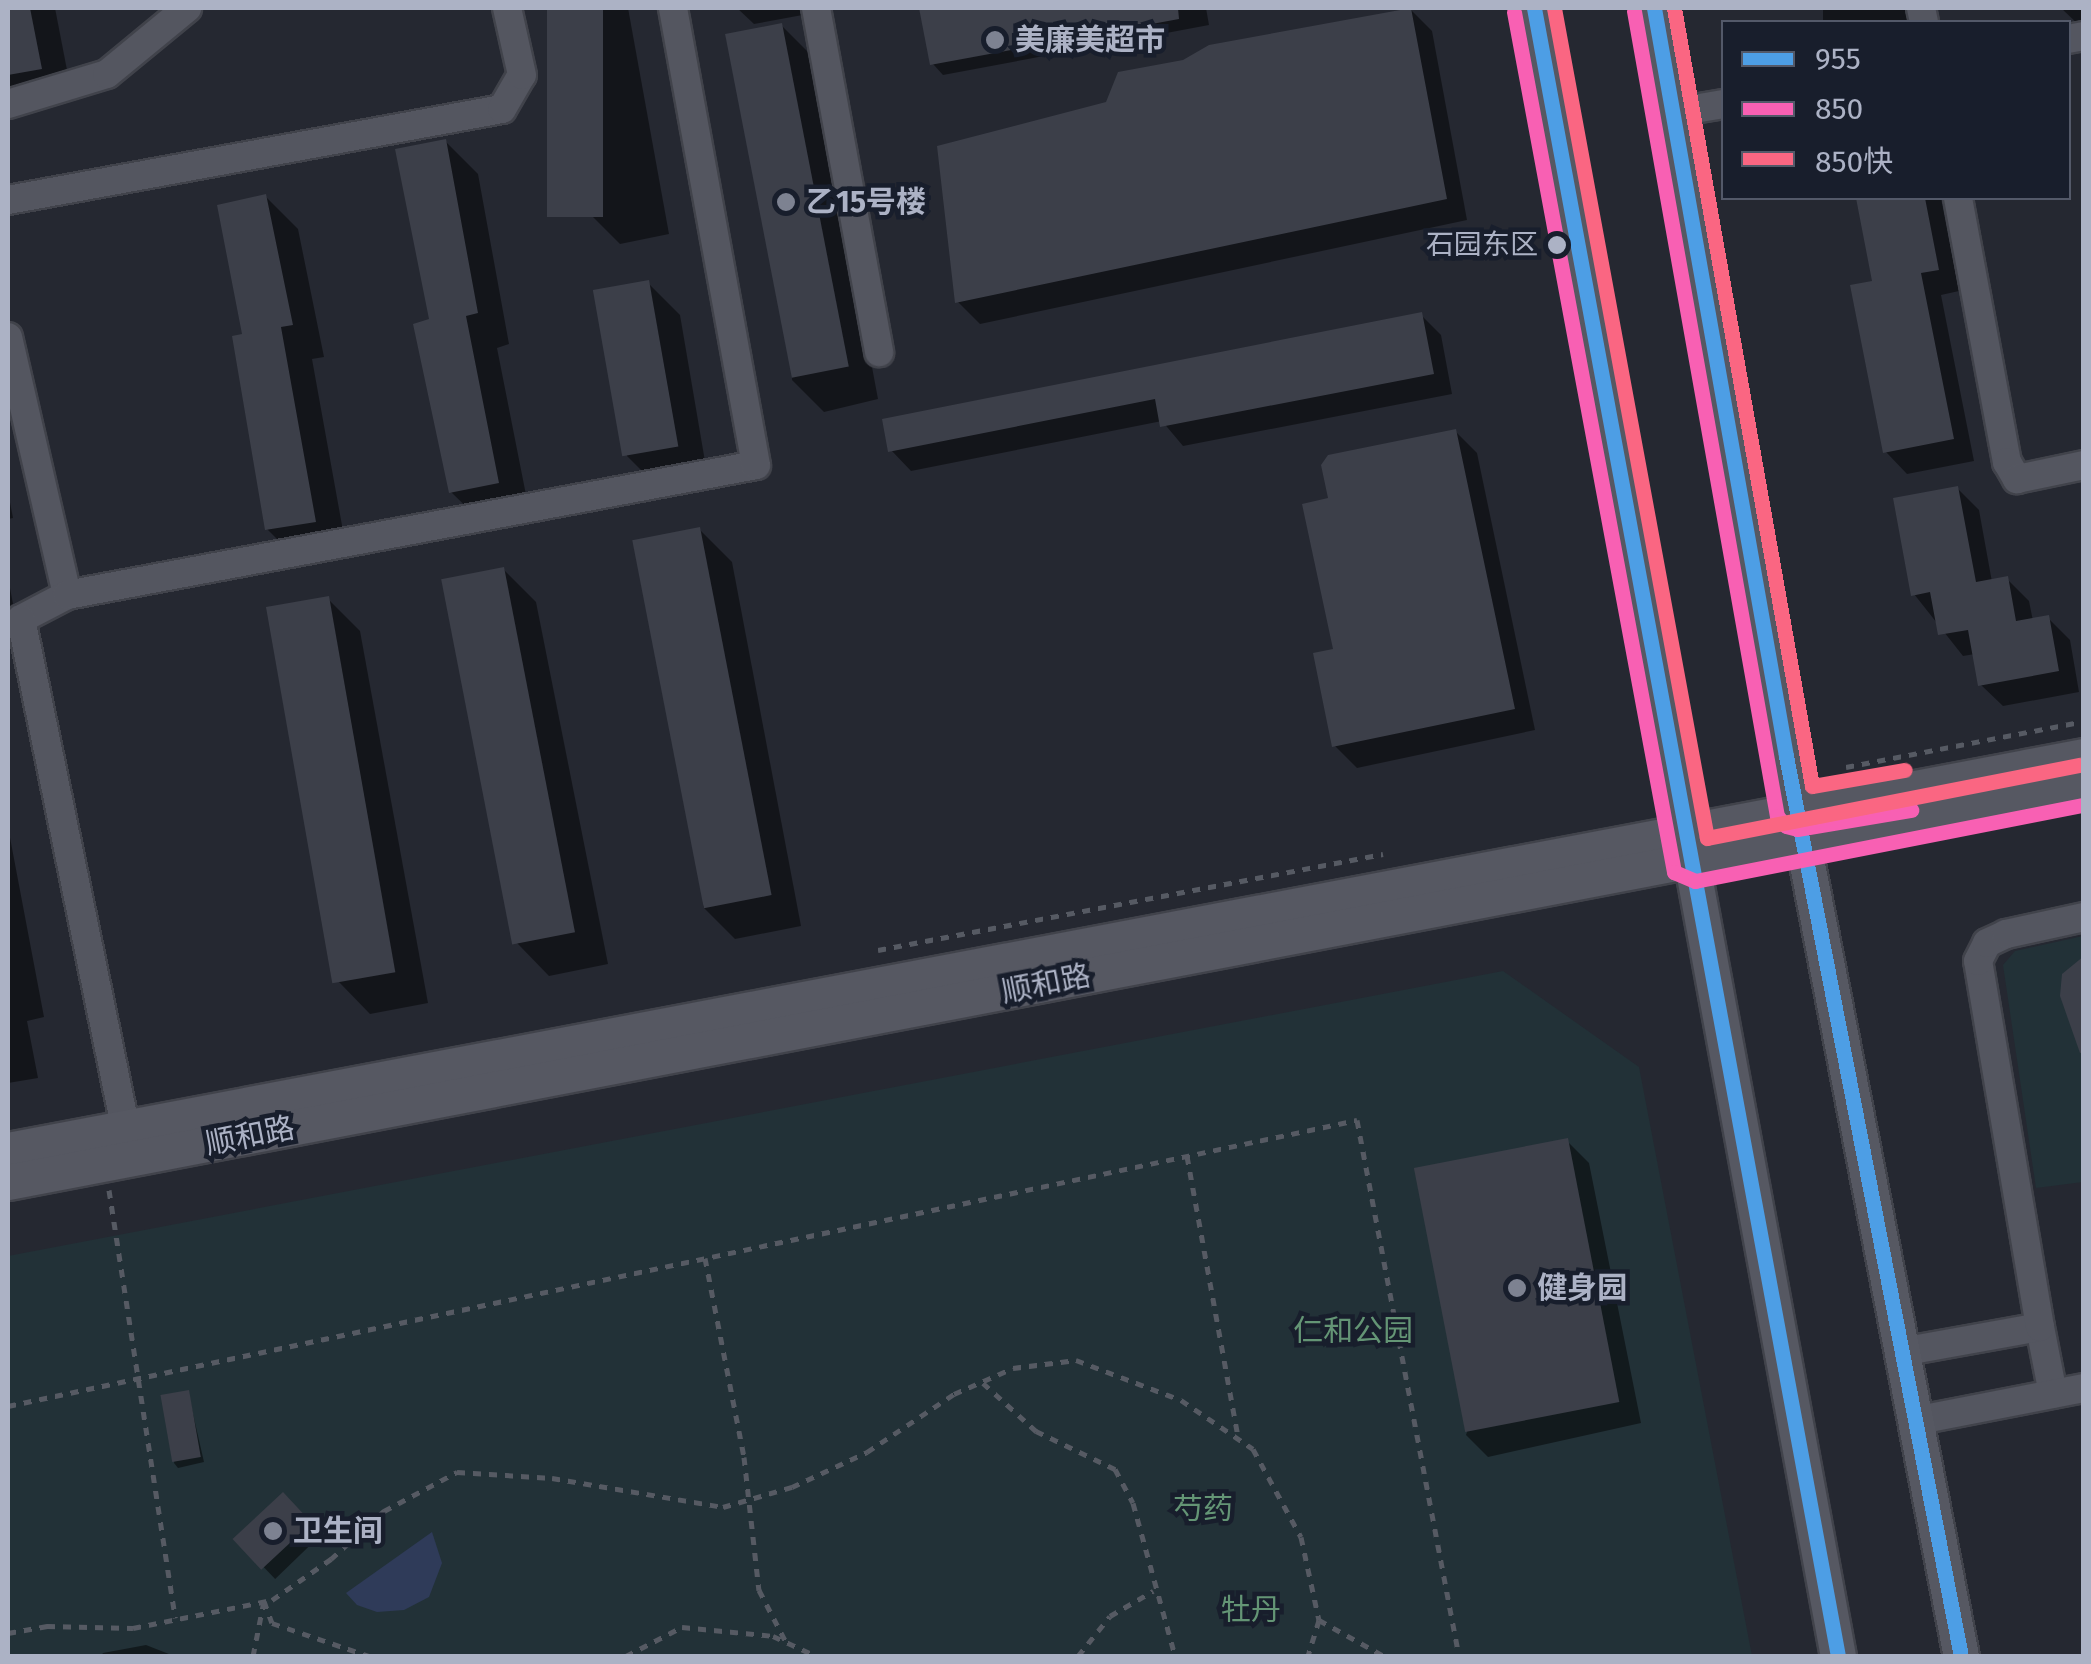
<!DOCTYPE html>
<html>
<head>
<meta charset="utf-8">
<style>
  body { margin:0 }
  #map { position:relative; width:2091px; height:1664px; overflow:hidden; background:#252831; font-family:"Fira Sans","Noto Sans SC",sans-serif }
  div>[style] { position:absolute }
  .green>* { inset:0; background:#223137 }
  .water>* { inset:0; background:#2f3b59 }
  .shadow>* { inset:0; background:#0007; transform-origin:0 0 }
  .building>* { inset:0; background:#3c3f49; transform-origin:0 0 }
  .path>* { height:5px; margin-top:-2.5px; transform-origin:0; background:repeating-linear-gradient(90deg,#565a63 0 8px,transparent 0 16px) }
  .roads { filter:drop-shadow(2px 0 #41434b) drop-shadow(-2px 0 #41434b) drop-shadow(0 2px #41434b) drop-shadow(0 -2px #41434b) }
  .minor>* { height:28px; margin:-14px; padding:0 14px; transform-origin:14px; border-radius:14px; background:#545660 }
  .major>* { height:35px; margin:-17.5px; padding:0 17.5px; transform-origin:17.5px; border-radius:17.5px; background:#565862 }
  .bus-1>* { height:15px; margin:-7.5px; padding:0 7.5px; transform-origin:7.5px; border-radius:7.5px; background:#4d9ee5 }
  .bus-2>* { height:15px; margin:-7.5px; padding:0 7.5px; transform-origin:7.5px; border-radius:7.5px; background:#f860b3 }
  .bus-3>* { height:15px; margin:-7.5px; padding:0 7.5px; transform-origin:7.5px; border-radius:7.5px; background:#fa6682 }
  .dots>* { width:28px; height:28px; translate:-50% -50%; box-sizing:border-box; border:5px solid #181e2c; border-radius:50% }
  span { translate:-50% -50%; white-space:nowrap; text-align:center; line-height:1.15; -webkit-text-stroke:9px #181e2c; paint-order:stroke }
  .bus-label { font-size:28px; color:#acb2c5 }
  .right { translate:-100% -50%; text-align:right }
  .poi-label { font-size:30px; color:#acb2c5; font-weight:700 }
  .left { translate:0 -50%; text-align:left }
  .street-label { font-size:30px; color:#acb2c5 }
  .park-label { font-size:30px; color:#649575 }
  .frame { position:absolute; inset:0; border:10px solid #acb2c5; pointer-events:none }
  .legend { position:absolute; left:1721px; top:20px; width:350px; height:180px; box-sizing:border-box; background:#181e2c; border:2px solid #535969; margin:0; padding:12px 18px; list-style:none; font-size:30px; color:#acb2c5 }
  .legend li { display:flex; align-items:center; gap:20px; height:50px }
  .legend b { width:50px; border:2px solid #535969 }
</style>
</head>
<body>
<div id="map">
  <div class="green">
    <div style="clip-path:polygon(2083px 936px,2083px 1182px,2036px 1188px,2003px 965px,2015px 951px)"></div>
    <div style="clip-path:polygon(1503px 971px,1639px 1067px,1752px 1656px,8px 1656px,8px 1256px)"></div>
  </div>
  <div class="water">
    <div style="clip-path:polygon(432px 1532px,442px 1563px,429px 1597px,404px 1610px,377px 1612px,357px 1605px,346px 1593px)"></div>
  </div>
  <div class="shadow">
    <div style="clip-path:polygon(8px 8px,55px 8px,73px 101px,26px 109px,8px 91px)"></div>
    <div style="clip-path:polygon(550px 8px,628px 8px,669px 234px,620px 244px,588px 212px)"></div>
    <div style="clip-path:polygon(737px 8px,807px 8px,808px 14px,754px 24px)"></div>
    <div style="clip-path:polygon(922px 8px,1206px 8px,1209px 25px,943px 75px,933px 64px)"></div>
    <div style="left:1823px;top:8px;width:95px;height:14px"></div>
    <div style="clip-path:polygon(2061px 8px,2084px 8px,2084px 28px,2082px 28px)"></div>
    <div style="clip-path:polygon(1410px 9px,1432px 31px,1467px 220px,980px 324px,958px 302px,1108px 104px)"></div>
    <div style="clip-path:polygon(782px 26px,814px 58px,878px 399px,824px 412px,792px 380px)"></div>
    <div style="clip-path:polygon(445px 141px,478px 174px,509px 344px,497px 348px,530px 515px,484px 524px,451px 492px,432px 321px)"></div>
    <div style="clip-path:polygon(266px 197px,298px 229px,324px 357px,312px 359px,347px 553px,299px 561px,267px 529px,245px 336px)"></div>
    <div style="clip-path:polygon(1858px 198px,1941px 198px,1959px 291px,1941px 295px,1974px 461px,1907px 474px,1886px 452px,1875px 283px)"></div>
    <div style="clip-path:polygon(648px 283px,680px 315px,708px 479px,660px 489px,627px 456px)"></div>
    <div style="clip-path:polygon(1421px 315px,1441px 335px,1452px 394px,1183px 446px,1162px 421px,911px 471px,891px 450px)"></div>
    <div style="clip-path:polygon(1455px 431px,1477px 453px,1535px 730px,1357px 768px,1335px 746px,1330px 500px)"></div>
    <div style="clip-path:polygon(1957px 488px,1979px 510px,1992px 582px,2007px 579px,2029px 601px,2033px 621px,2048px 618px,2070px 640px,2079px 692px,2003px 706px,1981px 685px,1975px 654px,1963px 656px,1914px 594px)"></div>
    <div style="clip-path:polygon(8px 492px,13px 518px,8px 519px)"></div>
    <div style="clip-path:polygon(700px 530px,732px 562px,801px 926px,735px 939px,703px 907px)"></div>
    <div style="clip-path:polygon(504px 570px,536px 602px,608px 964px,549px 976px,517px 943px)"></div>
    <div style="clip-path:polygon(8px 577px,15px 615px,8px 616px)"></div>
    <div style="clip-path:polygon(328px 599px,360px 631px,428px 1003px,370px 1014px,338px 981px)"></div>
    <div style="clip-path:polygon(8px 827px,44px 1017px,27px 1021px,38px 1078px,8px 1083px)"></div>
    <div style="clip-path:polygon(1567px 1141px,1589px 1163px,1641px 1423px,1488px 1457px,1466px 1435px)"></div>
    <div style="clip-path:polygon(188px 1392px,204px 1462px,178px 1468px,174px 1463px)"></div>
    <div style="left:283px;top:1495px;width:55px;height:64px;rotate:46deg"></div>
    <div style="clip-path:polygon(146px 1645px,174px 1656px,101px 1656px,103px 1653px)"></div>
  </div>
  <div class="building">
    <div style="clip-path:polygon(8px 8px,30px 8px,42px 69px,8px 75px)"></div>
    <div style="left:547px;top:8px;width:56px;height:209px"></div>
    <div style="clip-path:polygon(919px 8px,1178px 8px,1179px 19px,930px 65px)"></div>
    <div style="clip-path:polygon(1411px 8px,1447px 199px,955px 303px,937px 146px,1106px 102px,1118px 72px,1183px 60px,1209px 45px)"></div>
    <div style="left:782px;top:23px;width:350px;height:58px;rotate:79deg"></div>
    <div style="clip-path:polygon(446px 139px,478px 313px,466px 316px,499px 483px,449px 493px,413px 324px,429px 319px,395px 149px)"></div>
    <div style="clip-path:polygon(266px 194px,293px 325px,281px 327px,316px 522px,265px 530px,232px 336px,242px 334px,217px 205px)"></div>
    <div style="clip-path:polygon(1856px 198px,1925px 198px,1939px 270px,1921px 273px,1954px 439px,1883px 453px,1850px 285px,1872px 281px)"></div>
    <div style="left:649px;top:280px;width:169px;height:57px;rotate:80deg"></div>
    <div style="clip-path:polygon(1422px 312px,1434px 374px,1160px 427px,1155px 399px,888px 452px,882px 419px)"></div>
    <div style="clip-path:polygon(1456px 429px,1515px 709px,1332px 747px,1313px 653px,1333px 649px,1302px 504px,1328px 498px,1321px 465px,1328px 455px)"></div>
    <div style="clip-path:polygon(1958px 486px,1976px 582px,2008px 576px,2016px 621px,2049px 615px,2059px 671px,1978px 686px,1968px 630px,1938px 635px,1930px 592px,1911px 596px,1893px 498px)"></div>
    <div style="left:700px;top:527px;width:375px;height:69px;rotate:79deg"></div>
    <div style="left:504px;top:567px;width:372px;height:64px;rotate:79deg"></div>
    <div style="left:329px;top:596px;width:382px;height:64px;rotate:80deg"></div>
    <div style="clip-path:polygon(2084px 956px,2084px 1052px,2080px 1053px,2060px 996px,2062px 974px)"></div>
    <div style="left:1568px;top:1138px;width:269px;height:157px;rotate:79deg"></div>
    <div style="left:189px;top:1390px;width:68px;height:29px;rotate:80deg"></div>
    <div style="left:283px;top:1492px;width:42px;height:69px;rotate:47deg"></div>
  </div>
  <div class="path">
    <div style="left:1846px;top:767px;width:242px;rotate:-10.9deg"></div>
    <div style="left:878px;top:950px;width:514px;rotate:-10.76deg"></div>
    <div style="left:1187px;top:1156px;width:287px;rotate:79.7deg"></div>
    <div style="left:109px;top:1190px;width:433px;rotate:81.2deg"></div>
    <div style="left:705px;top:1258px;width:203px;rotate:78.9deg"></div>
    <div style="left:744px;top:1457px;width:134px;rotate:83.6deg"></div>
    <div style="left:759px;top:1590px;width:59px;rotate:62.6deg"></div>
    <div style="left:983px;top:1383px;width:72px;rotate:42.2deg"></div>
    <div style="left:1036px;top:1431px;width:88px;rotate:25.7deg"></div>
    <div style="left:1115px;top:1469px;width:38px;rotate:62deg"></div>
    <div style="left:1133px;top:1503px;width:159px;rotate:74.6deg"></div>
    <div style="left:8px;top:1406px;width:1379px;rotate:-11.97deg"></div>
    <div style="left:1357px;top:1120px;width:546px;rotate:79.23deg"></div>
    <div style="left:1319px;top:1620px;width:74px;rotate:29deg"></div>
    <div style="left:8px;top:1633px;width:40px;rotate:-10deg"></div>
    <div style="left:47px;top:1626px;width:86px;rotate:1.3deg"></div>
    <div style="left:133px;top:1628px;width:142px;rotate:-11.4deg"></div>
    <div style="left:272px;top:1600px;width:72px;rotate:-34.8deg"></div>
    <div style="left:331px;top:1559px;width:72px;rotate:-42.2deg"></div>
    <div style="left:384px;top:1511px;width:83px;rotate:-28.1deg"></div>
    <div style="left:457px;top:1472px;width:95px;rotate:3.6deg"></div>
    <div style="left:552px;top:1478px;width:173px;rotate:9.6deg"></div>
    <div style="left:723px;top:1507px;width:72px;rotate:-16.2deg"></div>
    <div style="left:792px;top:1487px;width:83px;rotate:-25deg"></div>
    <div style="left:867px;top:1452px;width:105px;rotate:-33.7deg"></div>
    <div style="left:954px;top:1394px;width:64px;rotate:-23.8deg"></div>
    <div style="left:1013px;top:1368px;width:64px;rotate:-7.2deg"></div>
    <div style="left:1076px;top:1360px;width:112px;rotate:20.9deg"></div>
    <div style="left:1181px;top:1400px;width:87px;rotate:34.2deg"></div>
    <div style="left:1253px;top:1449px;width:100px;rotate:61.4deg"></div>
    <div style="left:1301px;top:1537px;width:85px;rotate:77.8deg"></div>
    <div style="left:1319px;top:1620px;width:38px;rotate:107deg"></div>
    <div style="left:253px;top:1656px;width:56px;rotate:-78.7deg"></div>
    <div style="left:264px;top:1601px;width:23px;rotate:70deg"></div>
    <div style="left:272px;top:1623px;width:102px;rotate:18.8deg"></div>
    <div style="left:626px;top:1656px;width:63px;rotate:-27.4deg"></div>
    <div style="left:682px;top:1627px;width:91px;rotate:5.6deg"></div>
    <div style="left:773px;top:1636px;width:47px;rotate:24.9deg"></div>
    <div style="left:1078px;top:1656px;width:51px;rotate:-51.3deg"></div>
    <div style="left:1110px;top:1616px;width:50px;rotate:-30.2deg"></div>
  </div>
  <div class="roads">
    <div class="minor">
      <div style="left:816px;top:8px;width:350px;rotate:79.6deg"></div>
      <div style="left:1921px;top:8px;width:14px;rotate:78deg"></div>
      <div style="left:2068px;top:39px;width:16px;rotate:-11deg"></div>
      <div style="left:8px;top:104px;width:103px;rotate:-16.9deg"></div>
      <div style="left:107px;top:74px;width:104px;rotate:-39.5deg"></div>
      <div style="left:1676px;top:112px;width:49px;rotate:-9.5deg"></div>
      <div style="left:1958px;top:198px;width:269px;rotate:79.5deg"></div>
      <div style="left:2007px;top:462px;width:20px;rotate:60deg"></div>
      <div style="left:2017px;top:479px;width:68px;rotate:-11.8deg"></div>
      <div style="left:8px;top:200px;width:502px;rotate:-10.44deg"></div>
      <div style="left:502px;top:109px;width:39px;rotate:-60deg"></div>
      <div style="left:522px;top:75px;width:69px;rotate:-102.6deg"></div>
      <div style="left:8px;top:337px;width:265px;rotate:77.1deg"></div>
      <div style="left:67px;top:595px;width:52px;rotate:152.4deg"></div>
      <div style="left:21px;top:619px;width:537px;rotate:78.4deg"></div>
      <div style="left:67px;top:595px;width:701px;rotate:-10.68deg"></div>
      <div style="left:756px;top:465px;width:464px;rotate:-100.3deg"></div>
      <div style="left:2040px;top:1327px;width:68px;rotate:79deg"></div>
      <div style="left:1901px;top:1352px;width:141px;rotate:-10.2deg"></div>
      <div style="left:2040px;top:1327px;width:371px;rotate:-99.6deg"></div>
      <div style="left:1978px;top:961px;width:20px;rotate:-63deg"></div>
      <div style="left:1987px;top:943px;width:21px;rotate:-25deg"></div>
      <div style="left:2006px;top:934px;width:80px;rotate:-12.3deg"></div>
      <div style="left:1914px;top:1421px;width:173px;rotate:-11deg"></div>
    </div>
    <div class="major">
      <div style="left:1534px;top:8px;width:1676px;rotate:79.55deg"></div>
      <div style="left:1654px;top:8px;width:760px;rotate:79.99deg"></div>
      <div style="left:1786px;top:756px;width:917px;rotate:79deg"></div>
      <div style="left:8px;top:1150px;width:2113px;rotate:-10.75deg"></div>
      <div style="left:8px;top:1182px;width:2114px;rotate:-10.83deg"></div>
    </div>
  </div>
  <div class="bus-1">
    <div style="left:1534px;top:8px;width:1676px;rotate:79.55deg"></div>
    <div style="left:1654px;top:8px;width:760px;rotate:79.99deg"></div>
    <div style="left:1786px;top:756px;width:917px;rotate:79deg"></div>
  </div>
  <div class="bus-2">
    <div style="left:1634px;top:11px;width:818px;rotate:79.93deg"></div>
    <div style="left:1777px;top:816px;width:13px;rotate:48deg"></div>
    <div style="left:1786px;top:826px;width:11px;rotate:15deg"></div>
    <div style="left:1797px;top:829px;width:116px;rotate:-9.5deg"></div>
    <div style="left:1514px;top:12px;width:875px;rotate:79.46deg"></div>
    <div style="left:1674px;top:872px;width:23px;rotate:23deg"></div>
    <div style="left:1695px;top:881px;width:396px;rotate:-11.1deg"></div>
  </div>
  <div class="bus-3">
    <div style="left:1554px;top:8px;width:844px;rotate:79.56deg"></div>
    <div style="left:1707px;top:838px;width:380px;rotate:-11.1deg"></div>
    <div style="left:1674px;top:8px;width:790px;rotate:79.94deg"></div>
    <div style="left:1812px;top:786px;width:94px;rotate:-9.8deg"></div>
  </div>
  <div class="dots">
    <div style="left:995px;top:40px;background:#7d8291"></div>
    <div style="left:786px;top:202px;background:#7d8291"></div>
    <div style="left:1557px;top:245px;background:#acb2c5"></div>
    <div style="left:1517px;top:1288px;background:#7d8291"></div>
    <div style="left:273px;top:1531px;background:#7d8291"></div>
  </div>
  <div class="bus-label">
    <span class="right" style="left:1538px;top:245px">石园东区</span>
  </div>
  <div class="poi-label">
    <span class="left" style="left:1015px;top:40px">美廉美超市</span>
    <span class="left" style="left:806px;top:202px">乙15号楼</span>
    <span class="left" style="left:1537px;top:1288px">健身园</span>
    <span class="left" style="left:293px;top:1531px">卫生间</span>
  </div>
  <div class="street-label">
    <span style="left:1046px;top:984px;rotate:-11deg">顺和路</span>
    <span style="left:250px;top:1136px;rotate:-11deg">顺和路</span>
  </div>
  <div class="park-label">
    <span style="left:1353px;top:1331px">仁和公园</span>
    <span style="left:1203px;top:1509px">芍药</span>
    <span style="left:1251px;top:1610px">牡丹</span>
  </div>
  <div class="frame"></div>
  <ul class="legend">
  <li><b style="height:12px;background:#4d9ee5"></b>955</li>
  <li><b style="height:12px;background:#f860b3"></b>850</li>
  <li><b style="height:12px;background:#fa6682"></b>850快</li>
  </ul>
</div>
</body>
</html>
